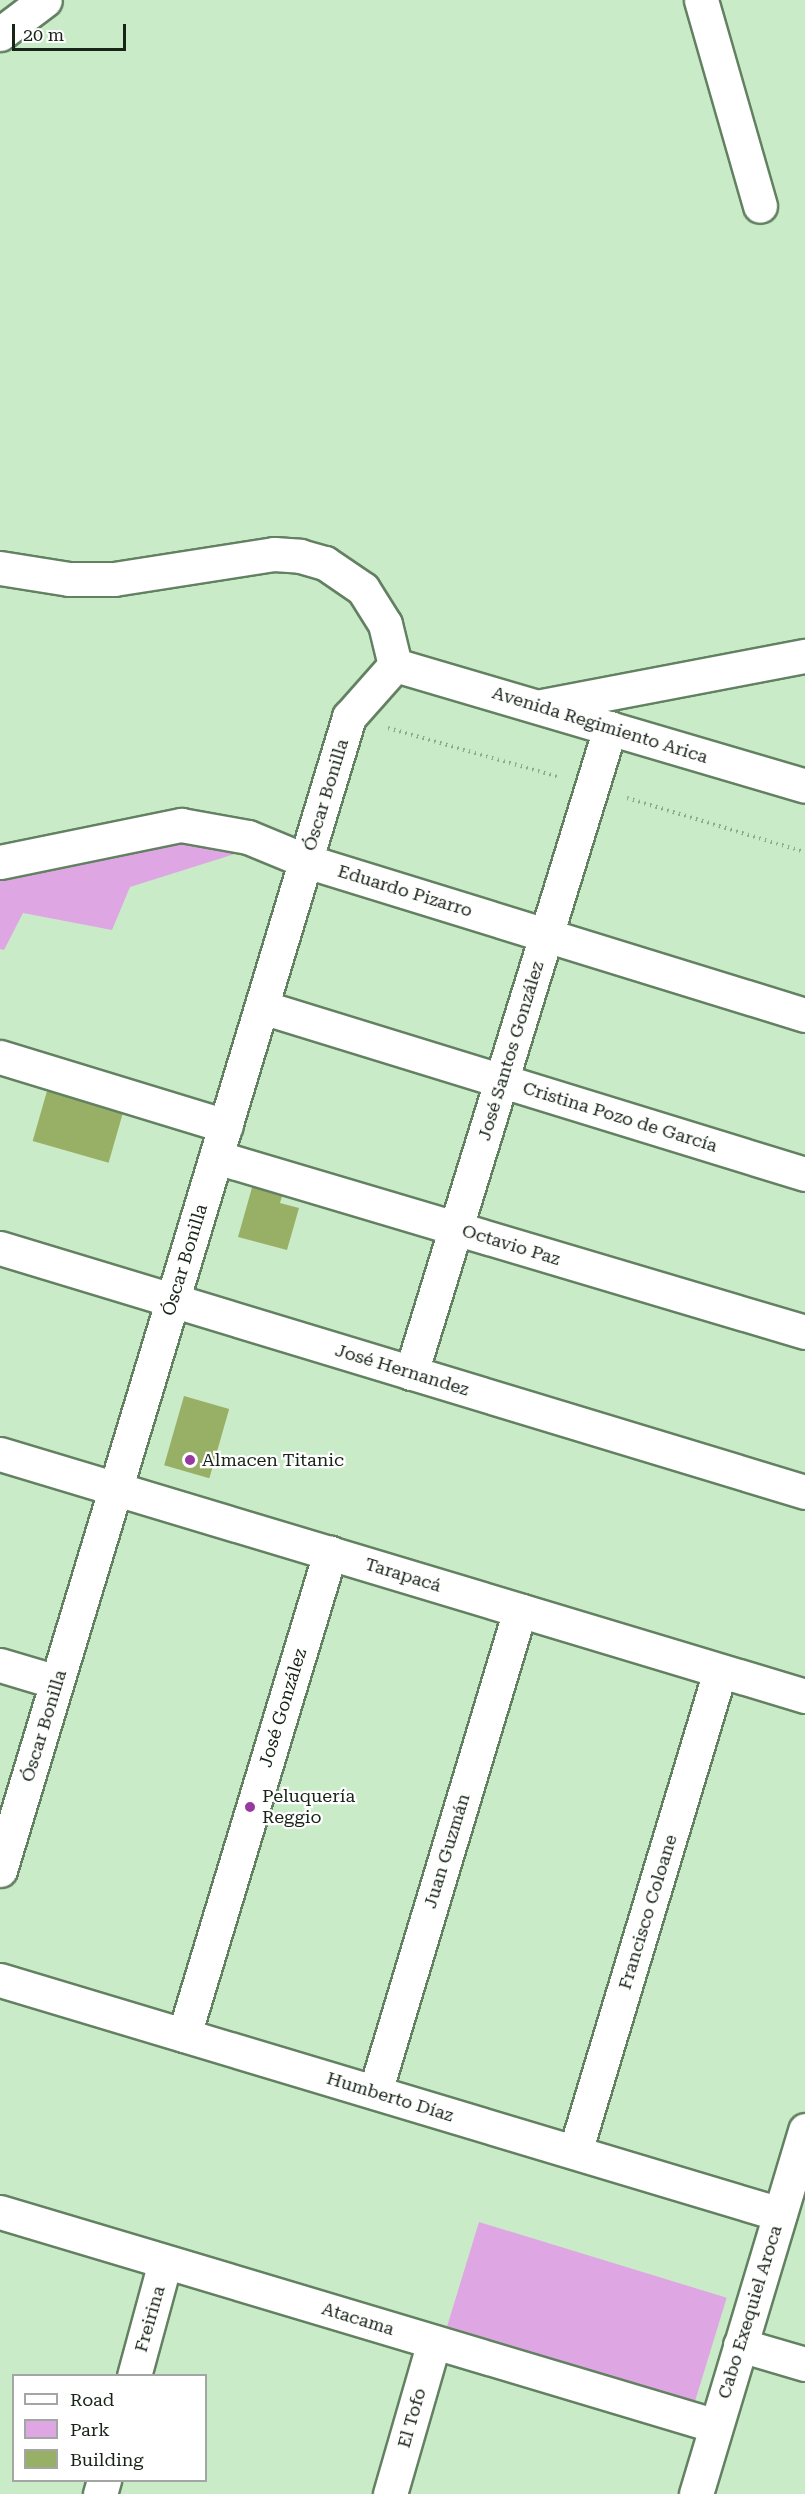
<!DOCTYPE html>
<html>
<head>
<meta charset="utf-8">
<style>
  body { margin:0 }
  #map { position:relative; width:805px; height:2494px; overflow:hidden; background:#caebc8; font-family:"Roboto Serif",serif }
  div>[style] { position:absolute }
  .green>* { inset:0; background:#dea7e3; transform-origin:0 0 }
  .building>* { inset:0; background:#98b066; transform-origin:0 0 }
  .path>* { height:4px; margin-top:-2px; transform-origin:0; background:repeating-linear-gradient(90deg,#90aa8e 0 1.5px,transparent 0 6px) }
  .roads { filter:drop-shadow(2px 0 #638162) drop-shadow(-2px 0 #638162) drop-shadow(0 2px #638162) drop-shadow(0 -2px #638162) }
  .minor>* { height:33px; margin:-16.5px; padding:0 16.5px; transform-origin:16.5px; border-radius:16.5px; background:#fff }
  .dots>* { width:16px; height:16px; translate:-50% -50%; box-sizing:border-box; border:3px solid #fff; border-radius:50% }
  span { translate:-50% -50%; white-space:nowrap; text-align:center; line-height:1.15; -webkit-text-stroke:4.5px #fff; paint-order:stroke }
  .street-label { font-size:18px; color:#182418 }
  .poi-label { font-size:18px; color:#182418 }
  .left { translate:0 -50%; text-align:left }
  .legend { position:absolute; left:12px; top:2374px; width:195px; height:108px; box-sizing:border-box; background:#fff; border:2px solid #a3a7a3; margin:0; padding:8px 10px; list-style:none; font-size:18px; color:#182418 }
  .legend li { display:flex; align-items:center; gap:12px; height:30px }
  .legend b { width:30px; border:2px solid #a3a7a3 }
  .scale { position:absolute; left:12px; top:24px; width:114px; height:27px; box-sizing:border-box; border:3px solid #182418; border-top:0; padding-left:8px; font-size:18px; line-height:21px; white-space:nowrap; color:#182418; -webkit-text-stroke:4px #fff; paint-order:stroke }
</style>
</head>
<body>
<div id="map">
  <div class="green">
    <div style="clip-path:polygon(184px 834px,241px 852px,130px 887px,112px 930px,23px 913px,4px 950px,0 949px,0 874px)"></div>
    <div style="left:479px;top:2222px;width:259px;height:109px;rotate:17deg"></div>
  </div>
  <div class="building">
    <div style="left:47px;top:1091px;width:79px;height:52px;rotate:16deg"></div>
    <div style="clip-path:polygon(255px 1177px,285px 1186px,280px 1203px,299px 1208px,287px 1250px,238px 1237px)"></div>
    <div style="left:184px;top:1396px;width:47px;height:72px;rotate:16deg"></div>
  </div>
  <div class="path">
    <div style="left:388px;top:728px;width:178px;rotate:16deg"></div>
    <div style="left:627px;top:798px;width:186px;rotate:16.9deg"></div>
  </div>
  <div class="roads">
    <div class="minor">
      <div style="left:701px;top:0;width:214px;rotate:74deg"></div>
      <div style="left:0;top:34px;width:56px;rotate:-37.1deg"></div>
      <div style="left:0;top:568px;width:70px;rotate:9.1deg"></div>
      <div style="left:69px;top:579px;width:45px"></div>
      <div style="left:114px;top:579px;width:162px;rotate:-8.9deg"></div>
      <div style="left:274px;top:554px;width:26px;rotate:4deg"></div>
      <div style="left:300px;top:556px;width:26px;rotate:16deg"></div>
      <div style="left:325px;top:563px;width:46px;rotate:34.4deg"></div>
      <div style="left:363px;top:589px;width:41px;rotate:57.8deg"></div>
      <div style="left:385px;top:624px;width:42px;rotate:76.3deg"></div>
      <div style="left:395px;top:665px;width:427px;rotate:16.4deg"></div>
      <div style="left:542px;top:706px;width:268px;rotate:-10.8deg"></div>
      <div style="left:0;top:862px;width:185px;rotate:-11.6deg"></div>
      <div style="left:181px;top:825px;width:68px;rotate:10.2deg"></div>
      <div style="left:248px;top:837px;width:63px;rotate:22.5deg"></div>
      <div style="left:306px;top:861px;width:522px;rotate:17.15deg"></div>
      <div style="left:262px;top:1007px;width:568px;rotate:17.1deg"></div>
      <div style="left:0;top:1057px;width:236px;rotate:17deg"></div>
      <div style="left:216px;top:1157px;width:614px;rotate:16.55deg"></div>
      <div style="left:0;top:1248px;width:841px;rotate:16.86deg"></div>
      <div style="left:411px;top:1373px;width:675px;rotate:-72.85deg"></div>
      <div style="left:0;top:1454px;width:841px;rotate:16.73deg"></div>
      <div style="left:0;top:1665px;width:59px;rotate:16.6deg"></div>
      <div style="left:0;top:1870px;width:1205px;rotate:-73.16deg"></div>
      <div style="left:349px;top:717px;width:69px;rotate:-48.5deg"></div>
      <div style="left:0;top:1980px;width:814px;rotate:16.7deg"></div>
      <div style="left:184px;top:2035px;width:504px;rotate:-73.15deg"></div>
      <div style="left:375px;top:2092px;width:503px;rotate:-73.26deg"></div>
      <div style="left:575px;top:2152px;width:502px;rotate:-73.22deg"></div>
      <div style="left:0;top:2212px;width:747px;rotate:16.64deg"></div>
      <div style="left:740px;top:2345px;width:68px;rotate:16.3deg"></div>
      <div style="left:134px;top:2376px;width:118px;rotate:-74.8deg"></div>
      <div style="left:100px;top:2494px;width:15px;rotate:-74deg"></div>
      <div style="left:390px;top:2494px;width:158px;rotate:-73.9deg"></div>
      <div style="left:696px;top:2494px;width:380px;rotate:-73.3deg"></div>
    </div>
  </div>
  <div class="dots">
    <div style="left:190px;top:1460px;background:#9839a2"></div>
    <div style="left:250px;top:1807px;background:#9839a2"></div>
  </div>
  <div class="street-label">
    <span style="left:600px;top:725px;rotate:17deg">Avenida Regimiento Arica</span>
    <span style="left:326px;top:795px;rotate:-73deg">Óscar Bonilla</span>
    <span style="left:405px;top:891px;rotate:17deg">Eduardo Pizarro</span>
    <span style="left:511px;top:1051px;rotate:-73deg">José Santos González</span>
    <span style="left:620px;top:1117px;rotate:17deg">Cristina Pozo de García</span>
    <span style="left:511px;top:1245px;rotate:17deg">Octavio Paz</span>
    <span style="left:185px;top:1260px;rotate:-73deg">Óscar Bonilla</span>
    <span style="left:402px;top:1370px;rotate:17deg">José Hernandez</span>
    <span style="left:403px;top:1575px;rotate:17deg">Tarapacá</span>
    <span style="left:283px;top:1708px;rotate:-73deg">José González</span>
    <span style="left:44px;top:1726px;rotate:-73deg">Óscar Bonilla</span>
    <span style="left:447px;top:1851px;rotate:-73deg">Juan Guzmán</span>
    <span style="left:648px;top:1912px;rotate:-73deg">Francisco Coloane</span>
    <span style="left:390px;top:2097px;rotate:17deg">Humberto Díaz</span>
    <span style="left:750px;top:2312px;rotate:-73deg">Cabo Exequiel Aroca</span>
    <span style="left:150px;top:2319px;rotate:-74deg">Freirina</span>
    <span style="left:358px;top:2319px;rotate:17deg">Atacama</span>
    <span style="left:412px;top:2418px;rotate:-74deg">El Tofo</span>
  </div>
  <div class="poi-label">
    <span class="left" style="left:202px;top:1460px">Almacen Titanic</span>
    <span class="left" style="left:262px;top:1807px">Peluquería<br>Reggio</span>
  </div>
  <ul class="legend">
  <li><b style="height:8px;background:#fff"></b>Road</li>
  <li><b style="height:16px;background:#dea7e3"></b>Park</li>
  <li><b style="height:16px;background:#98b066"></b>Building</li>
  </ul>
  <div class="scale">20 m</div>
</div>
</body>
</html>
